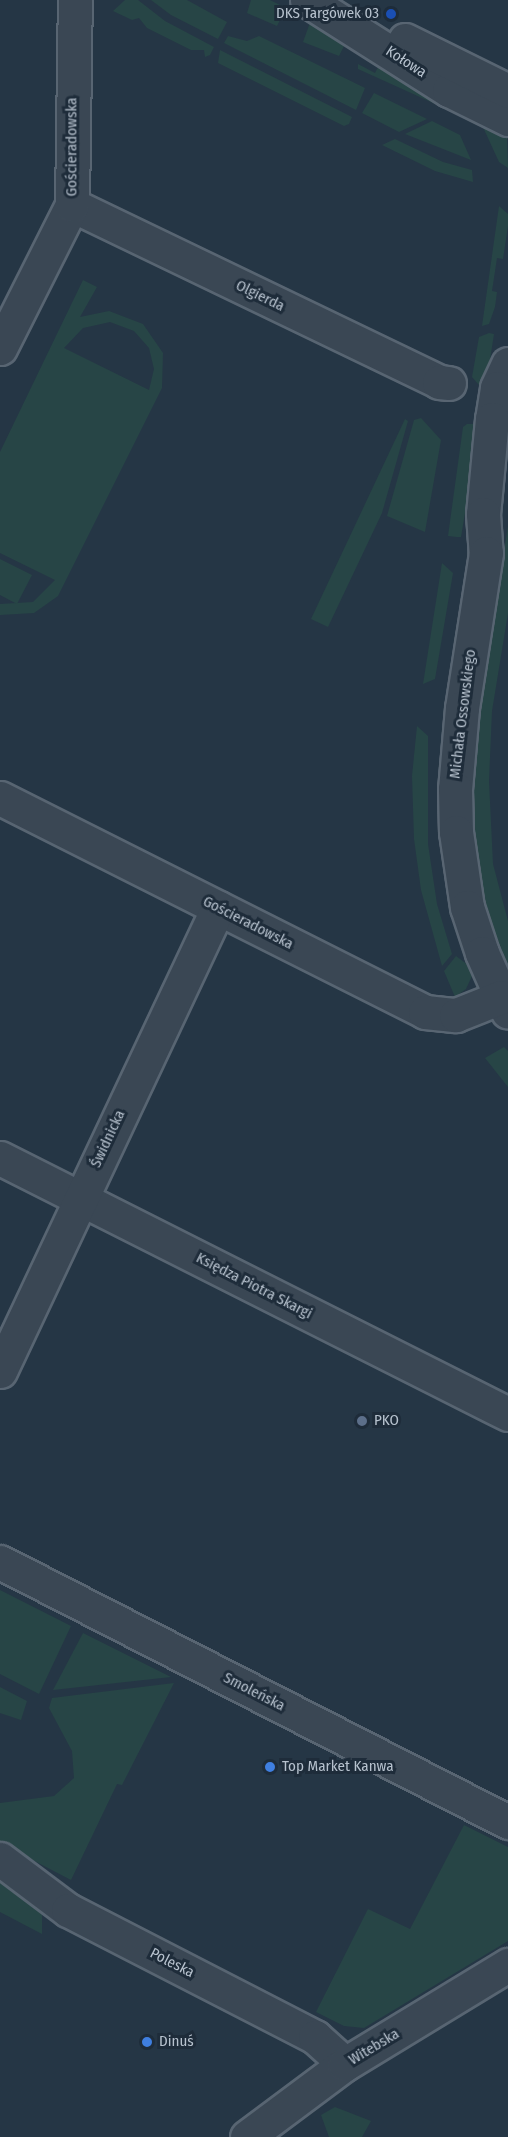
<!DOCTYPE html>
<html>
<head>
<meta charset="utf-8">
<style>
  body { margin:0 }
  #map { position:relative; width:508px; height:2137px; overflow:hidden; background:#253645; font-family:"Fira Sans Condensed",sans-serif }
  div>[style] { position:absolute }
  .green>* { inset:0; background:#274546 }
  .roads { filter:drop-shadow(2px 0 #586572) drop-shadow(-2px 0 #586572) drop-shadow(0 2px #586572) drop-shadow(0 -2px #586572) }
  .minor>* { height:33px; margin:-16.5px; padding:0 16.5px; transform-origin:16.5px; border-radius:16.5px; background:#3a4754 }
  .dots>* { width:16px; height:16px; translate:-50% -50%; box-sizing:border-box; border:3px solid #1e2c3a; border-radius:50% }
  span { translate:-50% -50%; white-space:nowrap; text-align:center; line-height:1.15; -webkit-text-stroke:6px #1e2c3a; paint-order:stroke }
  .poi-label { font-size:15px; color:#b7c2ce }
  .right { translate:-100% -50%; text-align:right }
  .left { translate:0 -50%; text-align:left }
  .street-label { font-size:15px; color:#b7c2ce }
</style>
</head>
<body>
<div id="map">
  <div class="green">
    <div style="clip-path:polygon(125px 0,138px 0,165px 21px,214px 47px,210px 55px,205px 57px,204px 50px,191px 50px,147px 28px,139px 18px,132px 20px,113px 11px)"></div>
    <div style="clip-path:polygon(151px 0,187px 0,227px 22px,218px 39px,171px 15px)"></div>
    <div style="clip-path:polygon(251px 0,270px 0,286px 8px,277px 26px,247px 13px)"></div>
    <div style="clip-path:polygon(311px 20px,348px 38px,339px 56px,303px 42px)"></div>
    <div style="clip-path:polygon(228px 36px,247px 41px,259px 36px,365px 88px,356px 110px,224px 43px)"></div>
    <div style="clip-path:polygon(220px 50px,352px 117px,349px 124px,344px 126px,218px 63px)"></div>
    <div style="clip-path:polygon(384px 55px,457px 104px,453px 112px,358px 69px,358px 64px,375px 73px)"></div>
    <div style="clip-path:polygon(374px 93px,427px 119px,399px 132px,362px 113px)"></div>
    <div style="clip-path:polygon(482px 118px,507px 136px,508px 168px,499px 162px,482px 125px)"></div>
    <div style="clip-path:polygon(432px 121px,460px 135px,471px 160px,405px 134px)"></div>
    <div style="clip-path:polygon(395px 139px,443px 162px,472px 170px,473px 182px,435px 171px,382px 145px)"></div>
    <div style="clip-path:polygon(499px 206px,508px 214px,508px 226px,503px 259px,497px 258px,492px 291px,497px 292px,495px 307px,489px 324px,482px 326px)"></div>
    <div style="clip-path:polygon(evenodd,83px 280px,97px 287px,80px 317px,109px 311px,143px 324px,163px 353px,162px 388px,58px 596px,34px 613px,0 615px,0 604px,33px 602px,55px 580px,0 553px,0 452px,83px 280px,110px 322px,134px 331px,149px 348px,154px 369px,149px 390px,64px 348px,83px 328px,110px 322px)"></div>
    <div style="clip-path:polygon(489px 333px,494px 334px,485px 392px,472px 377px,479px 337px)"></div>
    <div style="clip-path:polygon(421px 418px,441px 440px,425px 532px,387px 516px,414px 420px)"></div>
    <div style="clip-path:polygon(405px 419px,408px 421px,382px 513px,328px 627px,311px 619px)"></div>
    <div style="clip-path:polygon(467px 424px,480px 424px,461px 537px,457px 537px,448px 536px,463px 427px)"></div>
    <div style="clip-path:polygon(508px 526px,508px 613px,492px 711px,489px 781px,493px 864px,508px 921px,508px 972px,485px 913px,470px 822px,472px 747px)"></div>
    <div style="clip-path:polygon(0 559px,32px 575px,17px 604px,0 595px)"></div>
    <div style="clip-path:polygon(442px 563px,453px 573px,435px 679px,423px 684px)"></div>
    <div style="clip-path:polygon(417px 726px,428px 736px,428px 844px,437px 904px,452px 954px,442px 966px,421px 890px,414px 839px,412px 776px)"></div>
    <div style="clip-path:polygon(456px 956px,468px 965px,472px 976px,466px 989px,455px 997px,444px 971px)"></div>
    <div style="clip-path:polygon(504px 1047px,508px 1051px,508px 1087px,485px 1058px)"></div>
    <div style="clip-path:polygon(0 1590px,71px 1626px,39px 1694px,0 1674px)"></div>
    <div style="clip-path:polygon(83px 1633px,171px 1677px,53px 1690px)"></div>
    <div style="clip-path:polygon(174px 1683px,122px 1785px,117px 1784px,71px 1880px,0 1843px,0 1803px,54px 1796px,74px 1778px,72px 1751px,49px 1708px,52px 1698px)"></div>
    <div style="clip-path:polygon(0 1687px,27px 1701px,21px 1720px,0 1713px)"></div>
    <div style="clip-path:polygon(464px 1825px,508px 1847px,508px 1941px,364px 2028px,344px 2026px,316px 2012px,368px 1909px,410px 1929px)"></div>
    <div style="clip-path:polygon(0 1869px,42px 1903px,42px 1934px,0 1912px)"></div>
    <div style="clip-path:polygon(335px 2107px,371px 2121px,362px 2137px,329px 2137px,321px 2115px)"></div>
  </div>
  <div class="roads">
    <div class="minor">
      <div style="left:307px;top:0;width:168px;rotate:32.4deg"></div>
      <div style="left:449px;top:90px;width:66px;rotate:26.2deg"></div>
      <div style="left:405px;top:40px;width:115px;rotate:26.3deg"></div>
      <div style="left:72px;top:205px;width:407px;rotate:25.7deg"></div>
      <div style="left:439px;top:382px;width:10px;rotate:6deg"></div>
      <div style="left:0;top:348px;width:160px;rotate:-63.3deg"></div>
      <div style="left:72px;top:205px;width:205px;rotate:-89.2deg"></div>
      <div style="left:508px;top:364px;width:26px;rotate:115deg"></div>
      <div style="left:497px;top:388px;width:31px;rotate:99deg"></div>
      <div style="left:492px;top:419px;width:95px;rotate:95.4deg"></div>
      <div style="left:483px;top:514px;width:39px;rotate:86deg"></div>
      <div style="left:486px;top:553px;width:157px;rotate:98.8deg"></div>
      <div style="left:462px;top:708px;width:81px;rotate:94.9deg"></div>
      <div style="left:455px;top:789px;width:43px;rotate:88.7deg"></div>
      <div style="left:456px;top:832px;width:76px;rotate:81.7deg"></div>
      <div style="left:467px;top:907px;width:48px;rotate:71.9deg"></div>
      <div style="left:482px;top:953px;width:64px;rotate:66.2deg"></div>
      <div style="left:0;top:798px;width:476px;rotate:26.7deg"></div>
      <div style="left:425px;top:1012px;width:31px;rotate:6deg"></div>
      <div style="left:456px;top:1015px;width:48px;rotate:-21.8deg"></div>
      <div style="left:0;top:1158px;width:569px;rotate:26.75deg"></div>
      <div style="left:0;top:1371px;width:512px;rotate:-64.79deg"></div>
      <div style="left:0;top:1562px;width:571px;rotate:27.1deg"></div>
      <div style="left:0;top:1859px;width:85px;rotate:36.9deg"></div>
      <div style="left:68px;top:1910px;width:278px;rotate:27.2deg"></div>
      <div style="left:315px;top:2037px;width:40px;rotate:42deg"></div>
      <div style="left:247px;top:2137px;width:122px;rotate:-36.7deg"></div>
      <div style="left:345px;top:2064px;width:191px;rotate:-31.3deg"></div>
    </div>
  </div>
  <div class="dots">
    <div style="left:391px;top:14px;background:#1a4fb4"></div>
    <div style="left:362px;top:1421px;background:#5c6f8a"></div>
    <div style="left:270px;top:1767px;background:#3f7fe0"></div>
    <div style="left:147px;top:2042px;background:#3f7fe0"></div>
  </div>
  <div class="poi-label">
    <span class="right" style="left:379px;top:14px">DKS Targówek 03</span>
    <span class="left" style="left:374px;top:1421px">PKO</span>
    <span class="left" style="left:282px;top:1767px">Top Market Kanwa</span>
    <span class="left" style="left:159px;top:2042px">Dinuś</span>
  </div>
  <div class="street-label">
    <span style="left:406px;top:62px;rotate:33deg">Kołowa</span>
    <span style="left:72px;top:147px;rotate:-90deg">Gościeradowska</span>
    <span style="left:260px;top:296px;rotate:26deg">Olgierda</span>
    <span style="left:463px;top:714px;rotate:-83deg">Michała Ossowskiego</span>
    <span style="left:248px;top:923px;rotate:27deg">Gościeradowska</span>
    <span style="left:108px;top:1139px;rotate:-65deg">Świdnicka</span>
    <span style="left:254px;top:1286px;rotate:27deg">Księdza Piotra Skargi</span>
    <span style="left:254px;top:1692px;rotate:27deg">Smoleńska</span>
    <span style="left:172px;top:1963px;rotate:27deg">Poleska</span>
    <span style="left:374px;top:2047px;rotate:-31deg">Witebska</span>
  </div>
</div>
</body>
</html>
